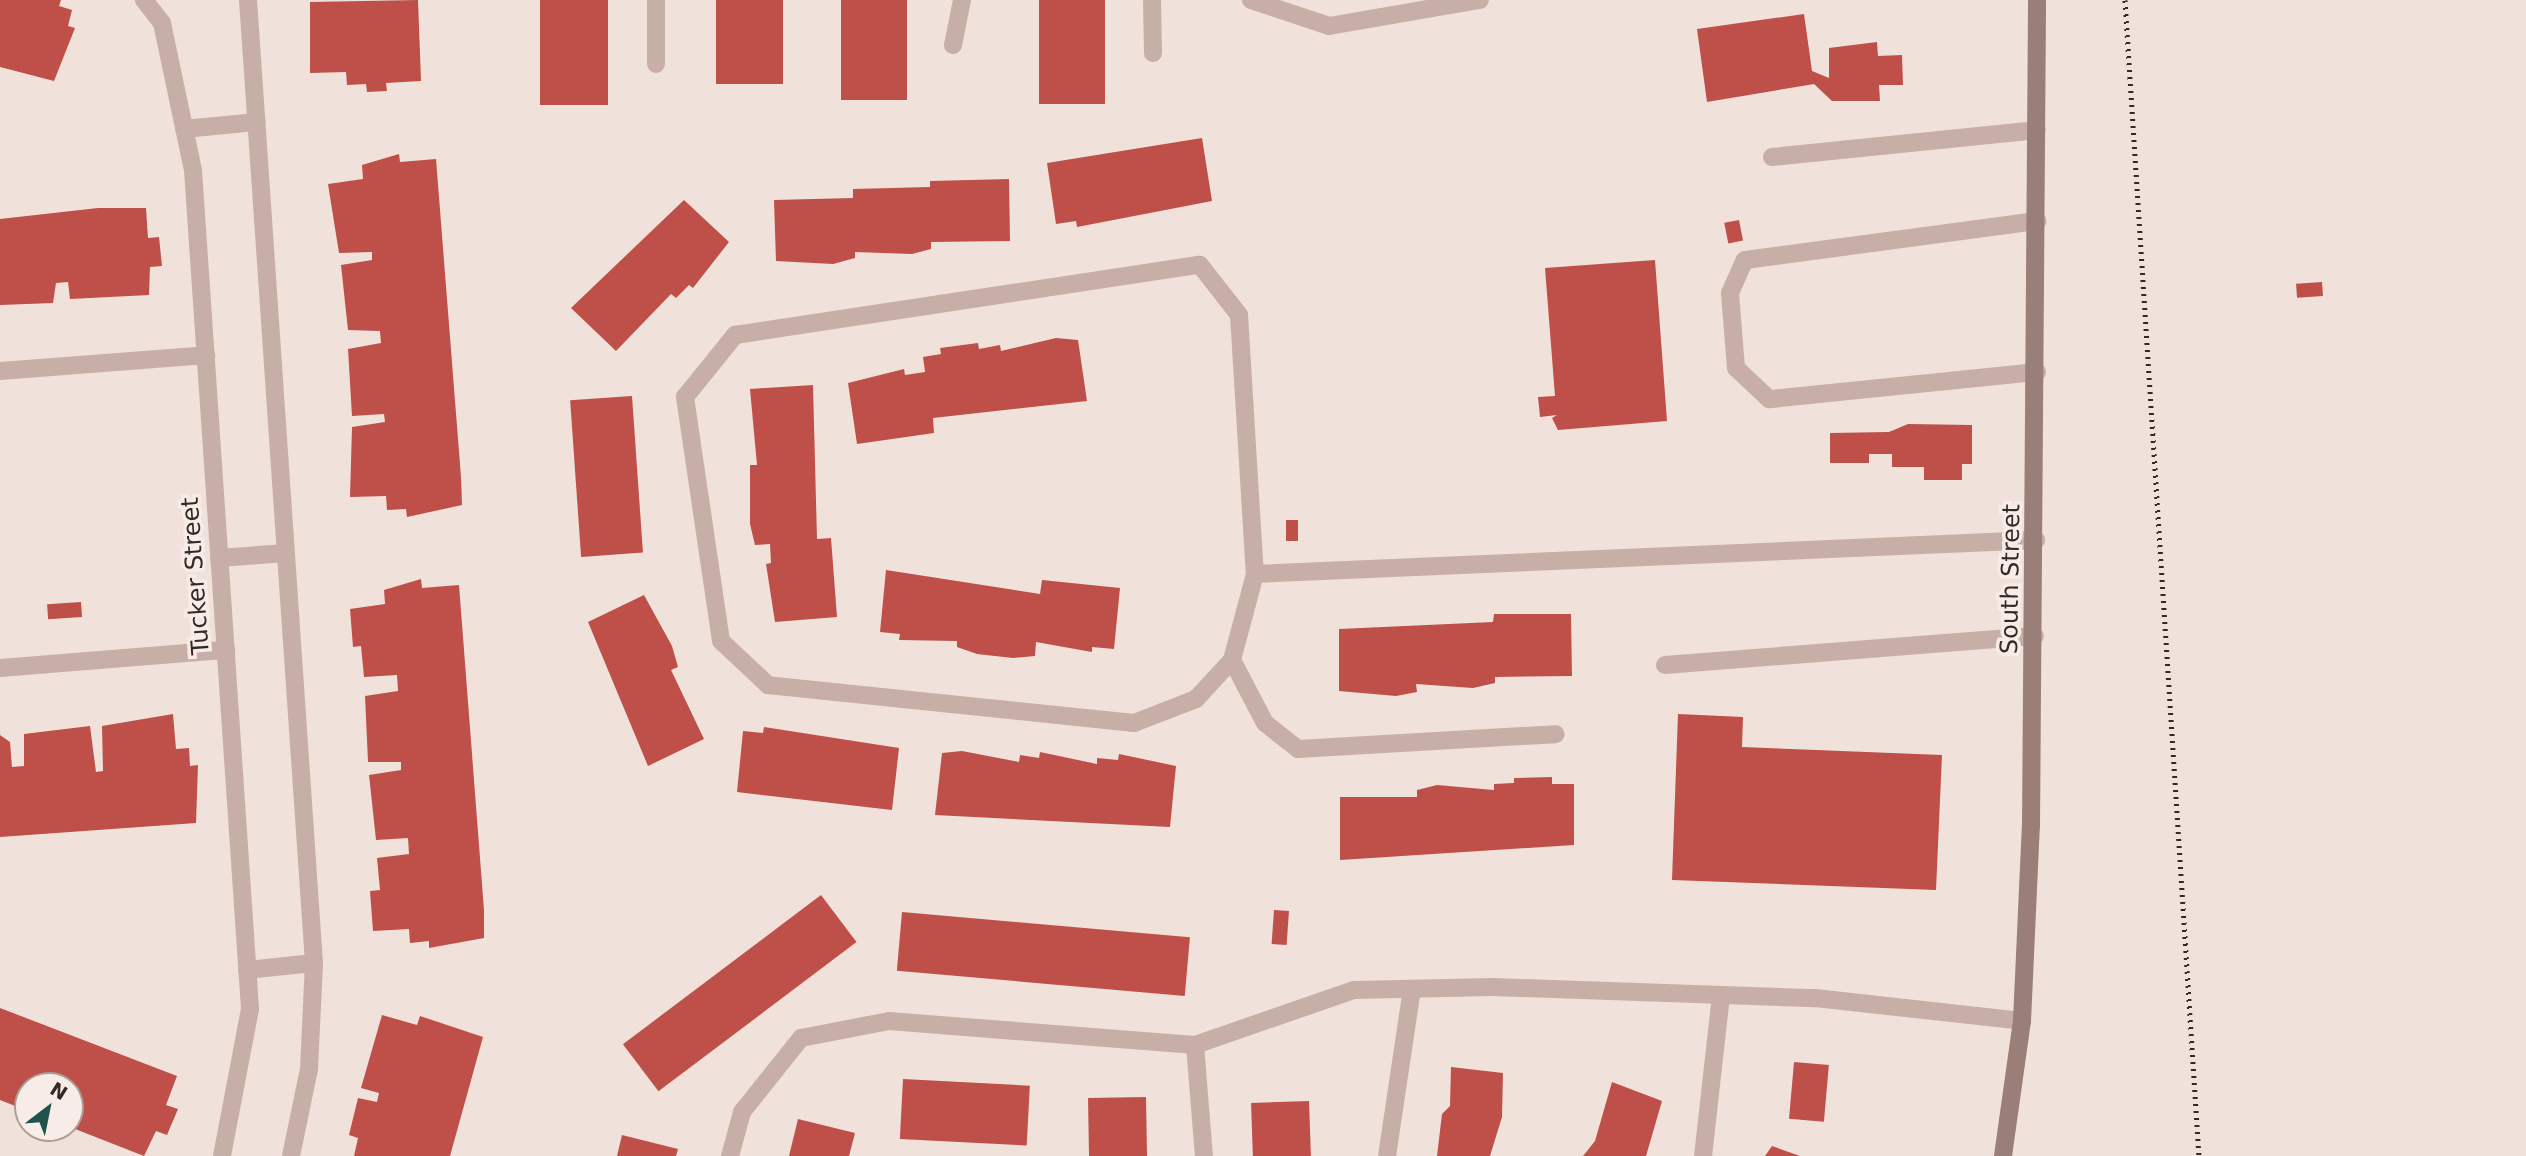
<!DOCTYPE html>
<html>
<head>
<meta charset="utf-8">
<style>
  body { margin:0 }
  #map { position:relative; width:2526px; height:1156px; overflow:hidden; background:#f0e1da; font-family:"DejaVu Sans",sans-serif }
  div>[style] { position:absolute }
  .building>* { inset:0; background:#be5049; transform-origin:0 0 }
  .service>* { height:18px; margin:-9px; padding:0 9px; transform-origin:9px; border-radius:9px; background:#c7afa7 }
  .minor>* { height:18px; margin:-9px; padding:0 9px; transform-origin:9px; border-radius:9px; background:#c7afa7 }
  .secondary>* { height:18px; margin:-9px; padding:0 9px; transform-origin:9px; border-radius:9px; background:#9a7e78 }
  .rail>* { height:5px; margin-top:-2.5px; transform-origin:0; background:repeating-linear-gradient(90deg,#342927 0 2px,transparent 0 7px) }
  span { translate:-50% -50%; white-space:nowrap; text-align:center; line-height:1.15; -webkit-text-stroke:7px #f8ece6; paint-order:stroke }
  .street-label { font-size:24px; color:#342927 }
  .north { position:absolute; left:14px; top:1072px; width:70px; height:70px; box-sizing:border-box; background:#f8ece6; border:2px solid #aa9e9a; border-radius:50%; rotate:32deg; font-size:19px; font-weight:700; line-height:28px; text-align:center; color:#342927 }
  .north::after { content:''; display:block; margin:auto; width:24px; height:32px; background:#1f524c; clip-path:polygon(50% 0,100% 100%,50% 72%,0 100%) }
</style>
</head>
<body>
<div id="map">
  <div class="building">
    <div style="clip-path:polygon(0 0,61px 0,59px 6px,72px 10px,68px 26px,75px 28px,54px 81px,0 67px)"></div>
    <div style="clip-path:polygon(418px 0,421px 81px,386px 83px,387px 91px,367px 92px,366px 84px,347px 85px,346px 72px,310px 73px,310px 2px)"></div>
    <div style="left:540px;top:0;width:68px;height:105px"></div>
    <div style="left:716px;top:0;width:67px;height:84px"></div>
    <div style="left:841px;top:0;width:66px;height:100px"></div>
    <div style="left:1039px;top:0;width:66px;height:104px"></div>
    <div style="clip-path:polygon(1804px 14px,1812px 71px,1829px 78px,1829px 48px,1877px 42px,1878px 56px,1902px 55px,1903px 85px,1879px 85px,1880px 101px,1832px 101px,1814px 84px,1707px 102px,1697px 29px)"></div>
    <div style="clip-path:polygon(1202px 138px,1212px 201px,1077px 227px,1076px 221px,1056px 224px,1047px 163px)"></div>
    <div style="clip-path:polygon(399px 154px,400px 162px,436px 159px,461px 477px,462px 505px,407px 517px,406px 509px,387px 510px,386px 496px,350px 497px,352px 427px,385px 422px,384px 414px,352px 416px,348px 349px,381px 343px,380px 331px,348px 330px,341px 265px,372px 260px,372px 252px,339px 253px,328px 184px,363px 179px,362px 165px)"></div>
    <div style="clip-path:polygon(1009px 179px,1010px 241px,931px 242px,931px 249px,912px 254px,855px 252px,855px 258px,833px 264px,776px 261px,774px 200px,853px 198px,853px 189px,930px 187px,930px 181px)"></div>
    <div style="clip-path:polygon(684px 200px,729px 242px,693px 288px,689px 285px,676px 298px,671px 294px,616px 351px,571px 308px)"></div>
    <div style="clip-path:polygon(98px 208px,146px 208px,148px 238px,159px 237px,162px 266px,150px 267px,149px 295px,70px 299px,68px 282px,56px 283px,53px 303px,0 305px,0 219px)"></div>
    <div style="left:1739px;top:220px;width:21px;height:15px;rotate:79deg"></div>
    <div style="clip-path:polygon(1655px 260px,1667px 421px,1558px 430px,1552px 418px,1557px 415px,1540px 417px,1538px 397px,1555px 396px,1545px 268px)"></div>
    <div style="left:2322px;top:282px;width:14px;height:26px;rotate:86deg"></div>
    <div style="clip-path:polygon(1056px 338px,1078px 340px,1087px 401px,933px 418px,934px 433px,857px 444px,848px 383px,904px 369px,905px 375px,925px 372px,923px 357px,941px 354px,940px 348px,978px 343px,979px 349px,1000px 345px,1001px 351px)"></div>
    <div style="clip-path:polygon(813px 385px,817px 539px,831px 538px,837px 617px,775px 622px,766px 564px,771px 563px,770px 544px,755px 545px,750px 524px,750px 465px,757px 465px,750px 389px)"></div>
    <div style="left:632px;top:396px;width:157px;height:62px;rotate:86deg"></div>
    <div style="clip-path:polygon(1908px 424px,1972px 425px,1972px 464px,1962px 464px,1962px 480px,1924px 480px,1924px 467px,1892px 467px,1892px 454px,1869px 454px,1869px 463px,1830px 463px,1830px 433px,1889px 432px)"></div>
    <div style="left:1286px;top:520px;width:12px;height:21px"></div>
    <div style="clip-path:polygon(886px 570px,1040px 594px,1042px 580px,1120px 588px,1114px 649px,1092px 647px,1092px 652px,1036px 642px,1035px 656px,1013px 658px,977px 654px,957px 647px,957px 641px,899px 640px,900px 634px,880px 632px)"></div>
    <div style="clip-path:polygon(421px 579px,422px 588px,459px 585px,484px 910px,484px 938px,429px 948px,429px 941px,410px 943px,409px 929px,373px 931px,370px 891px,380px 890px,377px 858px,409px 854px,408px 838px,376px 840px,369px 775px,401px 770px,401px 762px,368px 762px,365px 696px,398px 691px,397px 675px,364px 677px,361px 646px,353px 647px,350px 609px,385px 604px,384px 590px)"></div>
    <div style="clip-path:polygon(644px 595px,672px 646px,678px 667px,671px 670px,704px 739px,648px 766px,588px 622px)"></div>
    <div style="left:81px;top:602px;width:15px;height:34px;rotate:86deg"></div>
    <div style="clip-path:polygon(1494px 614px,1571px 614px,1572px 676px,1495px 677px,1495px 683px,1473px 688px,1416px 684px,1417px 692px,1396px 696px,1339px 691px,1339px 629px,1493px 622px)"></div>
    <div style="clip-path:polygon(173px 714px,176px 749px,189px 748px,190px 766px,198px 765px,196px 823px,0 837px,0 735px,10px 742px,12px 767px,24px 766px,24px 734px,90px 726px,96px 772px,103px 771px,102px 726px)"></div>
    <div style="clip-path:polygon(1678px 714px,1743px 717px,1742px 747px,1942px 755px,1936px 890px,1672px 880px)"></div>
    <div style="clip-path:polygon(764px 727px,899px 748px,892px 810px,737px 792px,743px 731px,763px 733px)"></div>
    <div style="clip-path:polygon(962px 751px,1019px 762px,1020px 755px,1039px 758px,1040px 752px,1097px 764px,1097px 758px,1118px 760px,1119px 754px,1176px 766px,1170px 827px,935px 815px,942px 753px)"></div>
    <div style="clip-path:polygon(1552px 777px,1552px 784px,1574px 784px,1574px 845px,1340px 860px,1340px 797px,1417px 797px,1417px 790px,1437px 785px,1494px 790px,1494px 784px,1514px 783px,1514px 778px)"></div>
    <div style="left:821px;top:895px;width:59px;height:248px;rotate:53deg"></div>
    <div style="left:1274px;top:910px;width:15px;height:34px;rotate:4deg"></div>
    <div style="left:902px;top:912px;width:289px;height:59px;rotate:5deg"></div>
    <div style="clip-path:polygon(0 1008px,177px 1076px,166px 1105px,178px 1109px,167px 1135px,156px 1131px,144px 1156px,70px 1127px,77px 1108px,70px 1106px,70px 1086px,28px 1086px,28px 1111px,0 1100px)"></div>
    <div style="clip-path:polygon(382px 1015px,417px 1025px,420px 1016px,483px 1037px,450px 1156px,354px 1156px,358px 1138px,349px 1135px,358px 1098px,377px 1102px,379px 1093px,361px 1088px)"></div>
    <div style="left:1794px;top:1062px;width:35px;height:57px;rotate:5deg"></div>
    <div style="clip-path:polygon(1451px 1067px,1503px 1073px,1502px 1117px,1490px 1156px,1437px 1156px,1442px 1114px,1450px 1106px)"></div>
    <div style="left:903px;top:1079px;width:127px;height:60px;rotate:3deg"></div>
    <div style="clip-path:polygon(1612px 1082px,1662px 1101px,1646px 1156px,1583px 1156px,1595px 1141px)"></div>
    <div style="left:1146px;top:1097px;width:59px;height:58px;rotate:89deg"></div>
    <div style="left:1309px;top:1101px;width:55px;height:58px;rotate:88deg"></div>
    <div style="clip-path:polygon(798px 1119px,855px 1133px,849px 1156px,789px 1156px)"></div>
    <div style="clip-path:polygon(622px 1135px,678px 1149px,676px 1156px,617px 1156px)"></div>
    <div style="clip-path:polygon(1772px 1146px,1800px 1156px,1765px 1156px)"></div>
  </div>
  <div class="service">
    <div style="left:248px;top:0;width:965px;rotate:86.08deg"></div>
    <div style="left:314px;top:963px;width:106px;rotate:92.7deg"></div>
    <div style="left:309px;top:1069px;width:89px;rotate:101.7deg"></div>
    <div style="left:656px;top:0;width:64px;rotate:90deg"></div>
    <div style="left:1152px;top:0;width:53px;rotate:88.9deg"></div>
    <div style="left:953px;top:45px;width:46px;rotate:-78.7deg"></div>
    <div style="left:184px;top:129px;width:73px;rotate:-5.5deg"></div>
    <div style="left:1772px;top:157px;width:266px;rotate:-5.8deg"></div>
    <div style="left:2037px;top:372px;width:269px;rotate:174.2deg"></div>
    <div style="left:1769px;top:399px;width:45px;rotate:-136.8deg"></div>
    <div style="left:1736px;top:368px;width:75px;rotate:-94.6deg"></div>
    <div style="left:1730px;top:293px;width:36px;rotate:-66deg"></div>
    <div style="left:1745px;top:260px;width:295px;rotate:-7.6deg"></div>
    <div style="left:219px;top:558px;width:67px;rotate:-4.3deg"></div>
    <div style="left:1255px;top:574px;width:782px;rotate:-2.49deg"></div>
    <div style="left:1232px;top:660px;width:53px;rotate:132.7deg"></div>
    <div style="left:1196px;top:699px;width:66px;rotate:158.8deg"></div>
    <div style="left:1134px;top:723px;width:368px;rotate:-174.1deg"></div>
    <div style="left:768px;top:685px;width:64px;rotate:-136.9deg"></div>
    <div style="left:721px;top:641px;width:247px;rotate:-98.4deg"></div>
    <div style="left:685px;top:397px;width:80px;rotate:-51.1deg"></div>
    <div style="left:735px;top:335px;width:470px;rotate:-8.6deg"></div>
    <div style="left:1200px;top:265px;width:63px;rotate:52deg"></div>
    <div style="left:1239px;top:315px;width:259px;rotate:86.5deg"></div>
    <div style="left:1255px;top:574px;width:89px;rotate:105deg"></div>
    <div style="left:1232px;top:660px;width:71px;rotate:62.4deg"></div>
    <div style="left:1265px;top:723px;width:42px;rotate:38.2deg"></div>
    <div style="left:1298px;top:749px;width:258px;rotate:-3.3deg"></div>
    <div style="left:1665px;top:665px;width:371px;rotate:-4.5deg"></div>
    <div style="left:247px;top:970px;width:67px;rotate:-6deg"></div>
    <div style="left:1195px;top:1045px;width:111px;rotate:85.4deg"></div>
    <div style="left:730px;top:1156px;width:46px;rotate:-74.7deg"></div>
    <div style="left:742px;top:1112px;width:95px;rotate:-51.4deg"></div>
    <div style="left:801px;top:1038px;width:90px;rotate:-10.9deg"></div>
    <div style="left:889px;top:1021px;width:307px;rotate:4.5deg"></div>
    <div style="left:1195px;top:1045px;width:168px;rotate:-19.1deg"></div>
    <div style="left:1354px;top:990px;width:139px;rotate:-1.2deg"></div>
    <div style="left:1493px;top:987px;width:322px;rotate:2deg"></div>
    <div style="left:1815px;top:998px;width:208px;rotate:6.3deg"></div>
    <div style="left:1387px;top:1156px;width:169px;rotate:-81.5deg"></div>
    <div style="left:1703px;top:1156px;width:162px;rotate:-83.6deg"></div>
  </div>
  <div class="minor">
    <div style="left:144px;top:0;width:29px;rotate:52deg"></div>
    <div style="left:162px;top:23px;width:150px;rotate:78.1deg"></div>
    <div style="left:193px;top:170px;width:841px;rotate:86.11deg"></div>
    <div style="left:250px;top:1009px;width:150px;rotate:100.8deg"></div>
    <div style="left:1251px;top:0;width:82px;rotate:18.4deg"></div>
    <div style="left:1329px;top:26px;width:153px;rotate:-9.8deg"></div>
    <div style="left:0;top:371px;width:207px;rotate:-4.4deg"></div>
    <div style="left:0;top:668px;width:227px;rotate:-4.6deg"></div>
  </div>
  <div class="secondary">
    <div style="left:2003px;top:1156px;width:136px;rotate:-82deg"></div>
    <div style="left:2022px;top:1021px;width:195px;rotate:-87.4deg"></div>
    <div style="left:2031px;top:826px;width:826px;rotate:-89.58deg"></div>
  </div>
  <div class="rail">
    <div style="left:2125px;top:0;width:1158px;rotate:86.34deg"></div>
  </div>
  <div class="street-label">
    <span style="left:196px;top:576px;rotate:-94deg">Tucker Street</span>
    <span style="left:2011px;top:579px;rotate:-89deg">South Street</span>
  </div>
  <div class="north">N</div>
</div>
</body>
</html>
